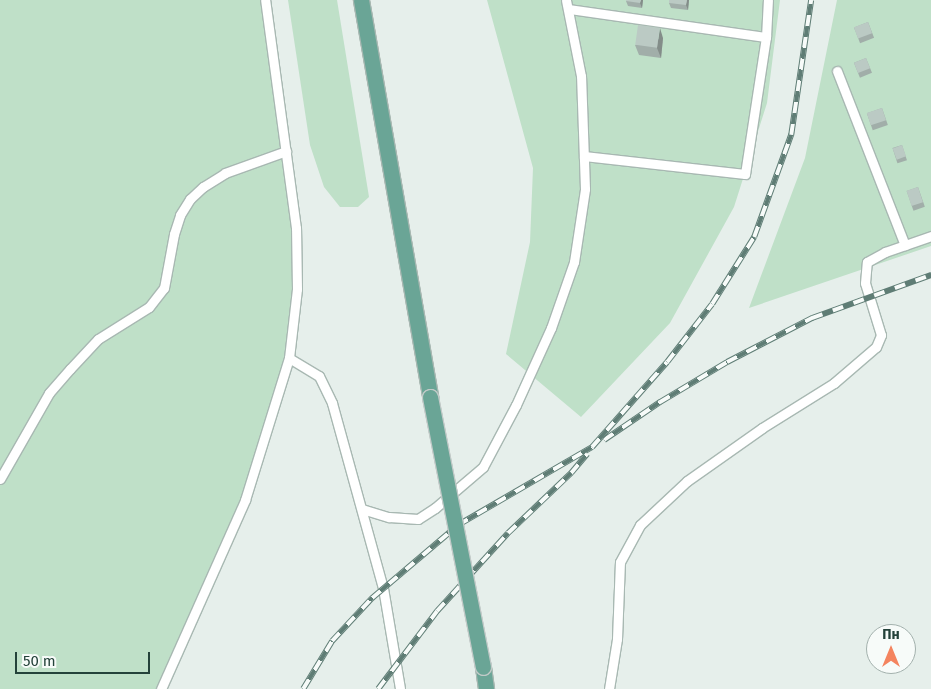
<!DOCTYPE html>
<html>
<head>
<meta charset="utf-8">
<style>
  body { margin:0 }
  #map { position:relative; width:931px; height:689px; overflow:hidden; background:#e6efeb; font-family:"Fira Sans",sans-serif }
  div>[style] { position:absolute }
  .green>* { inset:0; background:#bfe0c8 }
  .roads { filter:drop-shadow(1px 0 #a8b8b2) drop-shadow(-1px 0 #a8b8b2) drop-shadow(0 1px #a8b8b2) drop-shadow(0 -1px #a8b8b2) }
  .lane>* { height:9px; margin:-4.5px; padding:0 4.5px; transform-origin:4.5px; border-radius:4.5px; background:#fff }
  .primary>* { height:15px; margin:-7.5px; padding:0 7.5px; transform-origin:7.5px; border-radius:7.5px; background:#6aa596 }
  .rail>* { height:5.5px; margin-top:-2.75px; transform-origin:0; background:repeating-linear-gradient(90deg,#f7fbf9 0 11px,#5f7d75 0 22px); box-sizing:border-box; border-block:1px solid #5f7d75 }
  .bridges { filter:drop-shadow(1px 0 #c2cac8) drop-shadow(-1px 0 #c2cac8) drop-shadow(0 1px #c2cac8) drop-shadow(0 -1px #c2cac8) }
  .primary-bridge>* { height:15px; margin:-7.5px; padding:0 7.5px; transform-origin:7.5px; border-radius:7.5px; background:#6aa596 }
  .wall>* { inset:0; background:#a1aea9; transform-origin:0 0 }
  .shaded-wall>* { inset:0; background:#838d89 }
  .building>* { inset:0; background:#bbcac4; transform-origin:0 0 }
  span { translate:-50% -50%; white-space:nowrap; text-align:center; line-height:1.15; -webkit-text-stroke:4px #f7fbf9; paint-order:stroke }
  .north { position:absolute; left:866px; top:624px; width:50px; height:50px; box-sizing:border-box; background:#f7fbf9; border:1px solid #a3b1ad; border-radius:50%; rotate:0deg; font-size:14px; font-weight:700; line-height:20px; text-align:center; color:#24423a }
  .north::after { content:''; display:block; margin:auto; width:18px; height:22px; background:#f4845f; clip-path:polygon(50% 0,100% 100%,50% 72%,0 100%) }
  .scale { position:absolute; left:15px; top:652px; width:135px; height:22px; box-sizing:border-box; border:2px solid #24423a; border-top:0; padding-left:6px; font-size:15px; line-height:18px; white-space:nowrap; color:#24423a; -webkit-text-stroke:4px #f7fbf9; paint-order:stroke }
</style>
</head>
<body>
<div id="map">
  <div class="green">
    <div style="clip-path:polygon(0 0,265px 0,296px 227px,289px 358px,245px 500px,161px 689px,0 689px)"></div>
    <div style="clip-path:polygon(288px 0,337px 0,369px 197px,358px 207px,340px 207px,324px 187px,310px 145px)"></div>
    <div style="clip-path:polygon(487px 0,780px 0,767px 103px,734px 207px,670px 323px,581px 417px,506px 354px,530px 242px,533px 168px)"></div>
    <div style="clip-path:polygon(837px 0,931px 0,931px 246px,749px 308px,805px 158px)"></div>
  </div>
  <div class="roads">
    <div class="lane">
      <div style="left:569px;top:9px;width:199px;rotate:8.1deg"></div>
      <div style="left:837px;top:71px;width:187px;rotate:68.7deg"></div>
      <div style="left:584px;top:156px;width:162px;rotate:6.4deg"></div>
      <div style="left:745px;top:174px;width:139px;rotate:-81.3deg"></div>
      <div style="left:766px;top:37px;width:37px;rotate:-87deg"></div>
      <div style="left:289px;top:358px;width:35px;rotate:31deg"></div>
      <div style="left:319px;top:376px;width:30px;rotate:64deg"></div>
      <div style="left:332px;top:403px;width:192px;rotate:74.6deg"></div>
      <div style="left:383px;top:588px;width:102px;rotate:80.4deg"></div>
      <div style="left:0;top:479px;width:99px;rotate:-60.3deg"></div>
      <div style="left:49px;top:393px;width:32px;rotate:-49deg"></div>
      <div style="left:70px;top:369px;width:41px;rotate:-47deg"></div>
      <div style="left:98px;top:339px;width:60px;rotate:-32.1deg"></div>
      <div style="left:149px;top:307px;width:24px;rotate:-52deg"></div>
      <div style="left:164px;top:288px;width:55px;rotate:-79.5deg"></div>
      <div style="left:174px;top:234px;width:20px;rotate:-72deg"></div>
      <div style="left:180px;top:215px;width:19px;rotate:-58deg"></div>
      <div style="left:190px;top:199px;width:18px;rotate:-43deg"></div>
      <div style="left:203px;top:187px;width:26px;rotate:-32deg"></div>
      <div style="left:225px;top:173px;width:65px;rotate:-19.8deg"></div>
      <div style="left:362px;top:509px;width:28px;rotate:17deg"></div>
      <div style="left:389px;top:517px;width:29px;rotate:4deg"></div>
      <div style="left:418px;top:519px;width:20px;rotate:-33deg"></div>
      <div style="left:435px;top:508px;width:63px;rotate:-40.5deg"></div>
      <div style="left:483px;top:467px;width:70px;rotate:-62deg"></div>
      <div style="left:516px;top:405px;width:85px;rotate:-65.6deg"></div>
      <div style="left:551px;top:328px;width:70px;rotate:-70.8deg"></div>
      <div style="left:574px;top:262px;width:74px;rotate:-81.4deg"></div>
      <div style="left:585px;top:189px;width:113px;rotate:-92deg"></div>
      <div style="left:581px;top:76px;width:77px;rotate:-101.2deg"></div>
      <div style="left:161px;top:689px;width:207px;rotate:-66deg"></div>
      <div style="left:245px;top:500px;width:149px;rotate:-72.8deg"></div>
      <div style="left:289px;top:358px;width:69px;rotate:-83.4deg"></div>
      <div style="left:297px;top:289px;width:61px;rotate:-90.9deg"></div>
      <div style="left:296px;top:228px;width:230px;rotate:-97.7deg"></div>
      <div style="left:609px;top:689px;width:51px;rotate:-80.9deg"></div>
      <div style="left:617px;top:639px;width:77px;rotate:-87.8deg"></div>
      <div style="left:620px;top:562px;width:42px;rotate:-61.6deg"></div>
      <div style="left:640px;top:525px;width:64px;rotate:-43.1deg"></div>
      <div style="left:687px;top:481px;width:92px;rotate:-35.2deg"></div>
      <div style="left:762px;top:428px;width:85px;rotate:-32deg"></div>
      <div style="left:834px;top:383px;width:55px;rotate:-40.6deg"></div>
      <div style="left:876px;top:347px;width:13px;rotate:-67deg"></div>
      <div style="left:881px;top:335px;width:54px;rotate:-107.1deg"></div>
      <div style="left:865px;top:283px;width:21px;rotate:-85deg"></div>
      <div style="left:867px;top:262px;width:21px;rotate:-29deg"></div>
      <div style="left:885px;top:252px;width:49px;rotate:-19.2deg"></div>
    </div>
    <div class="primary">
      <div style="left:361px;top:0;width:403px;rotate:80.1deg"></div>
      <div style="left:483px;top:667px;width:22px;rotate:82deg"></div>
    </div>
  </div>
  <div class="rail">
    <div style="left:604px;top:440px;width:68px;rotate:-34.2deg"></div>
    <div style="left:660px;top:402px;width:78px;rotate:-30.8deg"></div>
    <div style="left:727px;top:362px;width:96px;rotate:-27.4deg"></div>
    <div style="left:812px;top:318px;width:127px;rotate:-19.9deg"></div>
    <div style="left:303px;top:689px;width:56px;rotate:-58.9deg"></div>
    <div style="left:332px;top:641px;width:59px;rotate:-47.1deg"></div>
    <div style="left:372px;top:598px;width:113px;rotate:-40.3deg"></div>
    <div style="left:458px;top:525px;width:155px;rotate:-30.2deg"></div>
    <div style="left:592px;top:447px;width:113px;rotate:-48.6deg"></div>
    <div style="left:667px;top:362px;width:73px;rotate:-52.2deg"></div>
    <div style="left:712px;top:304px;width:79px;rotate:-57.9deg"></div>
    <div style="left:754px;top:237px;width:109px;rotate:-70.1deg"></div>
    <div style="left:791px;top:135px;width:136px;rotate:-81.6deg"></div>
    <div style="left:378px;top:689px;width:98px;rotate:-52.9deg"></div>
    <div style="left:437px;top:611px;width:105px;rotate:-47.7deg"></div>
    <div style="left:508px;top:533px;width:87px;rotate:-43.6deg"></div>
    <div style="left:571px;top:473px;width:25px;rotate:-50deg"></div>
  </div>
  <div class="bridges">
    <div class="primary-bridge">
      <div style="left:430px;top:397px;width:275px;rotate:78.9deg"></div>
    </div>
  </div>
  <div class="wall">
    <div style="clip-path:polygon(643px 0,642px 8px,628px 6px,626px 1px)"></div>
    <div style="clip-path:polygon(669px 0,689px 0,688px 10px,671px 8px,669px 3px)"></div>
    <div style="left:868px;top:22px;width:17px;height:15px;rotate:69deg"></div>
    <div style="clip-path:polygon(663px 38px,661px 58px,639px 55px,635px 45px)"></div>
    <div style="left:866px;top:58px;width:16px;height:13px;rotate:68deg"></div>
    <div style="left:882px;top:108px;width:18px;height:16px;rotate:71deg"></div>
    <div style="left:902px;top:145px;width:16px;height:10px;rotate:72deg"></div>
    <div style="left:918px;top:187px;width:21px;height:12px;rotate:71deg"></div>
  </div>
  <div class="shaded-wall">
    <div style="clip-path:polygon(641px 0,643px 0,642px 8px,640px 3px)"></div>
    <div style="clip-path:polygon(687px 0,689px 0,688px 10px,686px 5px)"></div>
    <div style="clip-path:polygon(660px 28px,663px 38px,661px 58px,657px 48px)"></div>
  </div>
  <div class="building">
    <div style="clip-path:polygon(626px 0,641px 0,640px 3px,626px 1px)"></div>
    <div style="clip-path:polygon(669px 0,687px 0,686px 5px,669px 3px)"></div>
    <div style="left:868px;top:22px;width:12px;height:15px;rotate:70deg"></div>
    <div style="left:638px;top:25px;width:22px;height:20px;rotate:8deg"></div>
    <div style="left:866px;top:58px;width:11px;height:13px;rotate:68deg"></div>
    <div style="left:882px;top:108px;width:13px;height:16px;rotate:72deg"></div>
    <div style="left:902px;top:145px;width:12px;height:10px;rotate:70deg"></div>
    <div style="left:918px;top:187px;width:16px;height:12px;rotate:72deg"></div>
  </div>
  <div class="north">Пн</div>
  <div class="scale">50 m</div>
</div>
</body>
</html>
